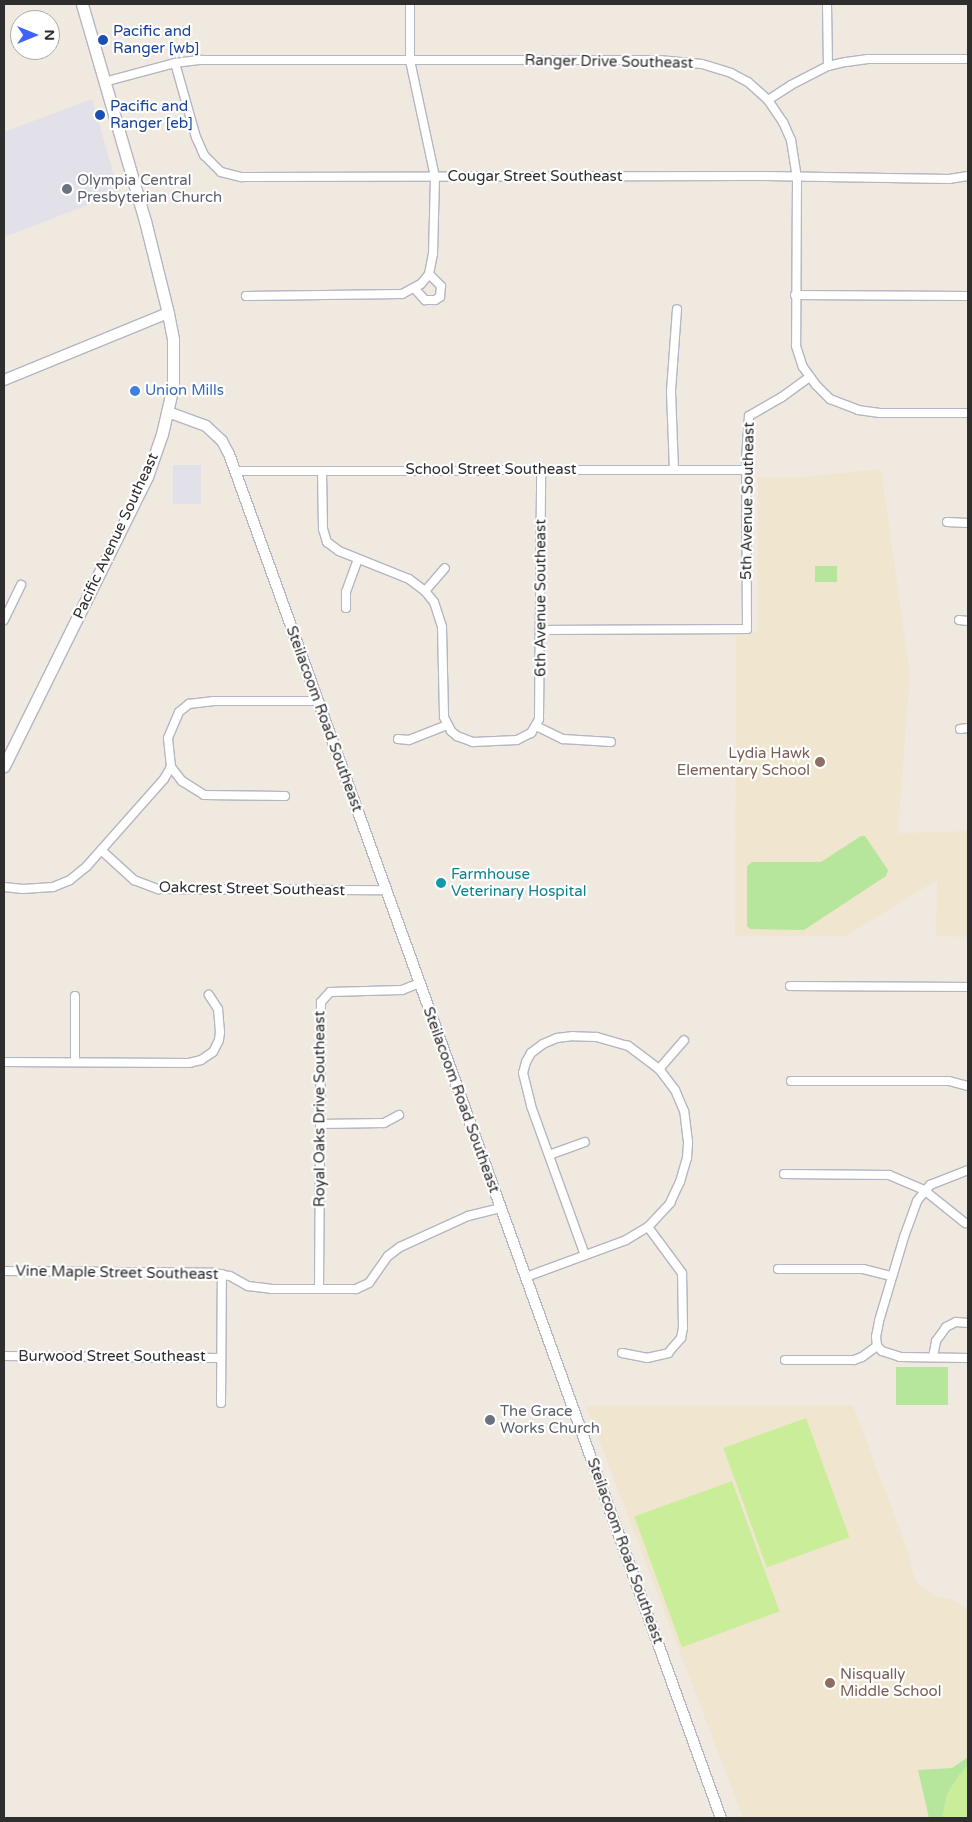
<!DOCTYPE html>
<html>
<head>
<meta charset="utf-8">
<style>
  body { margin:0 }
  #map { position:relative; width:972px; height:1822px; overflow:hidden; background:#efe9e0; font-family:"Varela Round",sans-serif }
  div>[style] { position:absolute }
  .industrial>* { inset:0; background:#e2e0e8; transform-origin:0 0 }
  .education>* { inset:0; background:#f0e6d0 }
  .green>* { inset:0; background:#b5e69c; transform-origin:0 0 }
  .pitch>* { inset:0; background:#c9ed98; transform-origin:0 0 }
  .roads { filter:drop-shadow(1px 0 #b4b6c1) drop-shadow(-1px 0 #b4b6c1) drop-shadow(0 1px #b4b6c1) drop-shadow(0 -1px #b4b6c1) }
  .minor>* { height:8px; margin:-4px; padding:0 4px; transform-origin:4px; border-radius:4px; background:#fff }
  .tertiary>* { height:10px; margin:-5px; padding:0 5px; transform-origin:5px; border-radius:5px; background:#fff }
  .secondary>* { height:11px; margin:-5.5px; padding:0 5.5px; transform-origin:5.5px; border-radius:5.5px; background:#fff }
  .dots>* { width:14px; height:14px; translate:-50% -50%; box-sizing:border-box; border:2px solid #fff; border-radius:50% }
  span { translate:-50% -50%; white-space:nowrap; text-align:center; line-height:1.15; -webkit-text-stroke:4.5px #fff; paint-order:stroke }
  .transit-label { font-size:15px; color:#164399 }
  .left { translate:0 -50%; text-align:left }
  .street-label { font-size:15px; color:#2e2e2e }
  .worship-label { font-size:15px; color:#5b616d }
  .shop-label { font-size:15px; color:#366cbe }
  .education-label { font-size:15px; color:#785e54 }
  .right { translate:-100% -50%; text-align:right }
  .culture-label { font-size:15px; color:#0d838f }
  .frame { position:absolute; inset:0; border:5px solid #2e2e2e; pointer-events:none }
  .north { position:absolute; left:10px; top:10px; width:50px; height:50px; box-sizing:border-box; background:#fff; border:1px solid #ababab; border-radius:50%; rotate:90deg; font-size:14px; font-weight:700; line-height:20px; text-align:center; color:#2e2e2e }
  .north::after { content:''; display:block; margin:auto; width:18px; height:22px; background:#3f62fd; clip-path:polygon(50% 0,100% 100%,50% 72%,0 100%) }
</style>
</head>
<body>
<div id="map">
  <div class="industrial">
    <div style="clip-path:polygon(92px 99px,119px 193px,4px 237px,4px 132px)"></div>
    <div style="left:173px;top:465px;width:28px;height:39px"></div>
  </div>
  <div class="education">
    <div style="clip-path:polygon(881px 469px,910px 674px,898px 833px,967px 831px,968px 937px,936px 936px,937px 880px,846px 936px,735px 936px,736px 632px,757px 632px,758px 477px,803px 477px)"></div>
    <div style="clip-path:polygon(853px 1405px,909px 1554px,913px 1573px,918px 1583px,935px 1596px,951px 1599px,968px 1609px,968px 1757px,952px 1768px,918px 1770px,929px 1818px,743px 1818px,586px 1406px)"></div>
  </div>
  <div class="green">
    <div style="left:815px;top:566px;width:22px;height:16px"></div>
    <div style="clip-path:polygon(861px 836px,865px 836px,888px 870px,886px 876px,804px 930px,750px 929px,747px 926px,747px 866px,752px 862px,821px 862px)"></div>
    <div style="left:896px;top:1367px;width:52px;height:38px"></div>
    <div style="clip-path:polygon(968px 1757px,968px 1818px,929px 1818px,918px 1770px,952px 1768px)"></div>
  </div>
  <div class="pitch">
    <div style="left:806px;top:1418px;width:127px;height:88px;rotate:70deg"></div>
    <div style="left:732px;top:1481px;width:139px;height:104px;rotate:70deg"></div>
    <div style="clip-path:polygon(968px 1765px,968px 1818px,942px 1818px,947px 1794px,958px 1776px)"></div>
  </div>
  <div class="roads">
    <div class="minor">
      <div style="left:827px;top:4px;width:62px;rotate:89.1deg"></div>
      <div style="left:175px;top:63px;width:77px;rotate:74.2deg"></div>
      <div style="left:196px;top:137px;width:20px;rotate:66deg"></div>
      <div style="left:204px;top:155px;width:24px;rotate:45deg"></div>
      <div style="left:221px;top:172px;width:21px;rotate:14deg"></div>
      <div style="left:241px;top:177px;width:524px;rotate:-0.11deg"></div>
      <div style="left:765px;top:176px;width:184px;rotate:0.9deg"></div>
      <div style="left:949px;top:179px;width:19px;rotate:-9deg"></div>
      <div style="left:104px;top:82px;width:73px;rotate:-15deg"></div>
      <div style="left:175px;top:63px;width:26px;rotate:-7deg"></div>
      <div style="left:201px;top:60px;width:458px"></div>
      <div style="left:659px;top:60px;width:43px;rotate:5.3deg"></div>
      <div style="left:702px;top:64px;width:30px;rotate:17deg"></div>
      <div style="left:731px;top:73px;width:19px;rotate:28deg"></div>
      <div style="left:748px;top:82px;width:27px;rotate:42deg"></div>
      <div style="left:768px;top:100px;width:27px;rotate:56deg"></div>
      <div style="left:783px;top:122px;width:20px;rotate:66deg"></div>
      <div style="left:791px;top:140px;width:37px;rotate:81deg"></div>
      <div style="left:797px;top:177px;width:169px;rotate:90.3deg"></div>
      <div style="left:796px;top:346px;width:22px;rotate:72deg"></div>
      <div style="left:803px;top:367px;width:22px;rotate:54deg"></div>
      <div style="left:816px;top:385px;width:20px;rotate:45deg"></div>
      <div style="left:830px;top:399px;width:30px;rotate:21deg"></div>
      <div style="left:858px;top:410px;width:22px;rotate:8deg"></div>
      <div style="left:880px;top:413px;width:88px"></div>
      <div style="left:768px;top:100px;width:27px;rotate:-33deg"></div>
      <div style="left:791px;top:85px;width:42px;rotate:-27.2deg"></div>
      <div style="left:828px;top:66px;width:18px;rotate:-13deg"></div>
      <div style="left:846px;top:62px;width:22px;rotate:-8deg"></div>
      <div style="left:868px;top:59px;width:100px"></div>
      <div style="left:415px;top:289px;width:15px;rotate:48deg"></div>
      <div style="left:425px;top:300px;width:10px"></div>
      <div style="left:435px;top:300px;width:6px;rotate:-31deg"></div>
      <div style="left:440px;top:297px;width:11px;rotate:-85deg"></div>
      <div style="left:441px;top:286px;width:17px;rotate:-135deg"></div>
      <div style="left:795px;top:295px;width:173px;rotate:0.3deg"></div>
      <div style="left:246px;top:296px;width:156px;rotate:-0.7deg"></div>
      <div style="left:402px;top:294px;width:21px;rotate:-28deg"></div>
      <div style="left:421px;top:284px;width:13px;rotate:-51deg"></div>
      <div style="left:429px;top:274px;width:20px;rotate:-79deg"></div>
      <div style="left:433px;top:254px;width:77px;rotate:-88.5deg"></div>
      <div style="left:435px;top:177px;width:120px;rotate:-102.1deg"></div>
      <div style="left:410px;top:60px;width:56px;rotate:-90deg"></div>
      <div style="left:674px;top:470px;width:79px;rotate:-92.2deg"></div>
      <div style="left:671px;top:391px;width:82px;rotate:-85.8deg"></div>
      <div style="left:235px;top:471px;width:511px;rotate:-0.11deg"></div>
      <div style="left:322px;top:471px;width:58px;rotate:89deg"></div>
      <div style="left:323px;top:529px;width:14px;rotate:73deg"></div>
      <div style="left:327px;top:542px;width:15px;rotate:37deg"></div>
      <div style="left:339px;top:551px;width:75px;rotate:21.8deg"></div>
      <div style="left:409px;top:579px;width:20px;rotate:37deg"></div>
      <div style="left:425px;top:591px;width:14px;rotate:51deg"></div>
      <div style="left:434px;top:602px;width:26px;rotate:72deg"></div>
      <div style="left:442px;top:627px;width:90px;rotate:88.7deg"></div>
      <div style="left:444px;top:717px;width:16px;rotate:63deg"></div>
      <div style="left:451px;top:731px;width:8px;rotate:40deg"></div>
      <div style="left:457px;top:736px;width:17px;rotate:21deg"></div>
      <div style="left:473px;top:742px;width:44px;rotate:-2.6deg"></div>
      <div style="left:517px;top:740px;width:16px;rotate:-27deg"></div>
      <div style="left:531px;top:733px;width:16px;rotate:-60deg"></div>
      <div style="left:539px;top:719px;width:249px;rotate:-89.5deg"></div>
      <div style="left:947px;top:522px;width:21px;rotate:3deg"></div>
      <div style="left:425px;top:591px;width:30px;rotate:-49deg"></div>
      <div style="left:346px;top:608px;width:16px;rotate:-90deg"></div>
      <div style="left:346px;top:592px;width:35px;rotate:-70deg"></div>
      <div style="left:4px;top:620px;width:39px;rotate:-64deg"></div>
      <div style="left:959px;top:620px;width:9px;rotate:6deg"></div>
      <div style="left:541px;top:630px;width:206px;rotate:-0.3deg"></div>
      <div style="left:747px;top:629px;width:170px;rotate:-90.3deg"></div>
      <div style="left:746px;top:459px;width:43px;rotate:-86deg"></div>
      <div style="left:749px;top:416px;width:38px;rotate:-30deg"></div>
      <div style="left:782px;top:397px;width:34px;rotate:-36deg"></div>
      <div style="left:536px;top:726px;width:30px;rotate:26deg"></div>
      <div style="left:563px;top:739px;width:48px;rotate:3.6deg"></div>
      <div style="left:960px;top:729px;width:8px;rotate:-7deg"></div>
      <div style="left:398px;top:739px;width:11px;rotate:5deg"></div>
      <div style="left:409px;top:740px;width:41px;rotate:-21.5deg"></div>
      <div style="left:171px;top:767px;width:18px;rotate:52deg"></div>
      <div style="left:182px;top:781px;width:26px;rotate:32deg"></div>
      <div style="left:204px;top:795px;width:81px;rotate:0.7deg"></div>
      <div style="left:101px;top:850px;width:45px;rotate:42.3deg"></div>
      <div style="left:134px;top:880px;width:26px;rotate:21deg"></div>
      <div style="left:158px;top:889px;width:228px;rotate:0.3deg"></div>
      <div style="left:4px;top:887px;width:19px;rotate:6deg"></div>
      <div style="left:23px;top:889px;width:30px;rotate:-4deg"></div>
      <div style="left:53px;top:887px;width:18px;rotate:-22deg"></div>
      <div style="left:70px;top:880px;width:22px;rotate:-39deg"></div>
      <div style="left:87px;top:866px;width:116px;rotate:-48.5deg"></div>
      <div style="left:164px;top:779px;width:14px;rotate:-60deg"></div>
      <div style="left:171px;top:767px;width:29px;rotate:-96deg"></div>
      <div style="left:168px;top:738px;width:28px;rotate:-67deg"></div>
      <div style="left:179px;top:712px;width:13px;rotate:-39deg"></div>
      <div style="left:189px;top:704px;width:25px;rotate:-7deg"></div>
      <div style="left:214px;top:701px;width:103px"></div>
      <div style="left:790px;top:986px;width:178px;rotate:0.3deg"></div>
      <div style="left:4px;top:1062px;width:185px;rotate:0.3deg"></div>
      <div style="left:189px;top:1063px;width:12px;rotate:-14deg"></div>
      <div style="left:201px;top:1060px;width:14px;rotate:-34deg"></div>
      <div style="left:213px;top:1052px;width:13px;rotate:-63deg"></div>
      <div style="left:219px;top:1040px;width:8px;rotate:-83deg"></div>
      <div style="left:220px;top:1032px;width:23px;rotate:-95deg"></div>
      <div style="left:218px;top:1009px;width:17px;rotate:-123deg"></div>
      <div style="left:75px;top:1062px;width:66px;rotate:-90deg"></div>
      <div style="left:659px;top:1069px;width:38px;rotate:-49deg"></div>
      <div style="left:791px;top:1081px;width:158px"></div>
      <div style="left:949px;top:1081px;width:20px;rotate:15deg"></div>
      <div style="left:320px;top:1124px;width:64px;rotate:-0.9deg"></div>
      <div style="left:384px;top:1123px;width:17px;rotate:-28deg"></div>
      <div style="left:549px;top:1155px;width:38px;rotate:-20deg"></div>
      <div style="left:784px;top:1174px;width:105px;rotate:0.5deg"></div>
      <div style="left:889px;top:1175px;width:38px;rotate:23deg"></div>
      <div style="left:924px;top:1190px;width:53px;rotate:38.8deg"></div>
      <div style="left:778px;top:1269px;width:85px"></div>
      <div style="left:863px;top:1269px;width:30px;rotate:14deg"></div>
      <div style="left:4px;top:1271px;width:210px;rotate:0.5deg"></div>
      <div style="left:214px;top:1273px;width:16px;rotate:11deg"></div>
      <div style="left:230px;top:1276px;width:21px;rotate:29deg"></div>
      <div style="left:248px;top:1286px;width:23px;rotate:7deg"></div>
      <div style="left:271px;top:1289px;width:85px"></div>
      <div style="left:356px;top:1289px;width:14px;rotate:-25deg"></div>
      <div style="left:369px;top:1283px;width:33px;rotate:-55deg"></div>
      <div style="left:388px;top:1256px;width:15px;rotate:-37deg"></div>
      <div style="left:400px;top:1247px;width:75px;rotate:-24.5deg"></div>
      <div style="left:468px;top:1216px;width:34px;rotate:-14deg"></div>
      <div style="left:526px;top:1277px;width:107px;rotate:-20.3deg"></div>
      <div style="left:626px;top:1240px;width:26px;rotate:-31deg"></div>
      <div style="left:648px;top:1227px;width:33px;rotate:-47deg"></div>
      <div style="left:670px;top:1203px;width:23px;rotate:-65deg"></div>
      <div style="left:680px;top:1182px;width:25px;rotate:-74deg"></div>
      <div style="left:687px;top:1158px;width:16px;rotate:-86deg"></div>
      <div style="left:688px;top:1142px;width:31px;rotate:-97deg"></div>
      <div style="left:684px;top:1111px;width:23px;rotate:-113deg"></div>
      <div style="left:675px;top:1090px;width:26px;rotate:-127deg"></div>
      <div style="left:659px;top:1069px;width:39px;rotate:-143deg"></div>
      <div style="left:628px;top:1046px;width:33px;rotate:-164deg"></div>
      <div style="left:596px;top:1037px;width:23px;rotate:-178deg"></div>
      <div style="left:573px;top:1036px;width:16px;rotate:173deg"></div>
      <div style="left:557px;top:1038px;width:15px;rotate:157deg"></div>
      <div style="left:543px;top:1044px;width:15px;rotate:143deg"></div>
      <div style="left:531px;top:1053px;width:10px;rotate:119deg"></div>
      <div style="left:526px;top:1062px;width:11px;rotate:105deg"></div>
      <div style="left:523px;top:1073px;width:34px;rotate:76deg"></div>
      <div style="left:531px;top:1106px;width:158px;rotate:70.1deg"></div>
      <div style="left:319px;top:1289px;width:287px;rotate:-89.6deg"></div>
      <div style="left:321px;top:1002px;width:13px;rotate:-48deg"></div>
      <div style="left:330px;top:992px;width:72px;rotate:-1.6deg"></div>
      <div style="left:402px;top:990px;width:18px;rotate:-22deg"></div>
      <div style="left:877px;top:1346px;width:9px;rotate:-96deg"></div>
      <div style="left:876px;top:1337px;width:16px;rotate:-79deg"></div>
      <div style="left:879px;top:1321px;width:88px;rotate:-73.4deg"></div>
      <div style="left:904px;top:1237px;width:38px;rotate:-70deg"></div>
      <div style="left:917px;top:1201px;width:21px;rotate:-51deg"></div>
      <div style="left:930px;top:1185px;width:41px;rotate:-21.5deg"></div>
      <div style="left:877px;top:1346px;width:7px;rotate:45deg"></div>
      <div style="left:882px;top:1351px;width:19px;rotate:18deg"></div>
      <div style="left:900px;top:1357px;width:68px;rotate:0.8deg"></div>
      <div style="left:622px;top:1353px;width:25px;rotate:11deg"></div>
      <div style="left:647px;top:1358px;width:22px;rotate:-13deg"></div>
      <div style="left:668px;top:1353px;width:20px;rotate:-49deg"></div>
      <div style="left:681px;top:1338px;width:10px;rotate:-79deg"></div>
      <div style="left:683px;top:1328px;width:55px;rotate:-91deg"></div>
      <div style="left:682px;top:1273px;width:57px;rotate:-126.5deg"></div>
      <div style="left:4px;top:1356px;width:216px;rotate:0.5deg"></div>
      <div style="left:933px;top:1357px;width:16px;rotate:-79deg"></div>
      <div style="left:936px;top:1341px;width:17px;rotate:-54deg"></div>
      <div style="left:946px;top:1327px;width:11px;rotate:-27deg"></div>
      <div style="left:956px;top:1322px;width:12px;rotate:5deg"></div>
      <div style="left:785px;top:1360px;width:69px"></div>
      <div style="left:854px;top:1360px;width:9px;rotate:-21deg"></div>
      <div style="left:862px;top:1357px;width:19px;rotate:-36deg"></div>
      <div style="left:221px;top:1403px;width:129px;rotate:-89.6deg"></div>
    </div>
    <div class="tertiary">
      <div style="left:4px;top:380px;width:177px;rotate:-22.2deg"></div>
      <div style="left:168px;top:412px;width:40px;rotate:20.2deg"></div>
      <div style="left:206px;top:426px;width:22px;rotate:43deg"></div>
      <div style="left:222px;top:441px;width:15px;rotate:62deg"></div>
      <div style="left:229px;top:454px;width:1450px;rotate:70.17deg"></div>
    </div>
    <div class="secondary">
      <div style="left:4px;top:766px;width:322px;rotate:-63.7deg"></div>
      <div style="left:147px;top:477px;width:46px;rotate:-70.8deg"></div>
      <div style="left:162px;top:434px;width:49px;rotate:-77.1deg"></div>
      <div style="left:173px;top:386px;width:47px;rotate:-90deg"></div>
      <div style="left:173px;top:339px;width:26px;rotate:-101deg"></div>
      <div style="left:168px;top:313px;width:95px;rotate:-104deg"></div>
      <div style="left:145px;top:221px;width:226px;rotate:-106.2deg"></div>
    </div>
  </div>
  <div class="dots">
    <div style="left:103px;top:40px;background:#1a4fb4"></div>
    <div style="left:100px;top:115px;background:#1a4fb4"></div>
    <div style="left:67px;top:189px;background:#6b7280"></div>
    <div style="left:135px;top:391px;background:#3f7fe0"></div>
    <div style="left:820px;top:762px;background:#8d6e63"></div>
    <div style="left:441px;top:883px;background:#0f9aa8"></div>
    <div style="left:490px;top:1420px;background:#6b7280"></div>
    <div style="left:830px;top:1683px;background:#8d6e63"></div>
  </div>
  <div class="transit-label">
    <span class="left" style="left:113px;top:40px">Pacific and<br>Ranger [wb]</span>
    <span class="left" style="left:110px;top:115px">Pacific and<br>Ranger [eb]</span>
  </div>
  <div class="street-label">
    <span style="left:609px;top:62px;rotate:1deg">Ranger Drive Southeast</span>
    <span style="left:535px;top:177px">Cougar Street Southeast</span>
    <span style="left:491px;top:470px">School Street Southeast</span>
    <span style="left:748px;top:501px;rotate:-89deg">5th Avenue Southeast</span>
    <span style="left:116px;top:536px;rotate:-65deg">Pacific Avenue Southeast</span>
    <span style="left:541px;top:598px;rotate:-90deg">6th Avenue Southeast</span>
    <span style="left:324px;top:719px;rotate:70deg">Steilacoom Road Southeast</span>
    <span style="left:252px;top:889px;rotate:1deg">Oakcrest Street Southeast</span>
    <span style="left:461px;top:1100px;rotate:70deg">Steilacoom Road Southeast</span>
    <span style="left:320px;top:1109px;rotate:-90deg">Royal Oaks Drive Southeast</span>
    <span style="left:117px;top:1273px;rotate:1deg">Vine Maple Street Southeast</span>
    <span style="left:112px;top:1357px">Burwood Street Southeast</span>
    <span style="left:625px;top:1551px;rotate:70deg">Steilacoom Road Southeast</span>
  </div>
  <div class="worship-label">
    <span class="left" style="left:77px;top:189px">Olympia Central<br>Presbyterian Church</span>
    <span class="left" style="left:500px;top:1420px">The Grace<br>Works Church</span>
  </div>
  <div class="shop-label">
    <span class="left" style="left:145px;top:391px">Union Mills</span>
  </div>
  <div class="education-label">
    <span class="right" style="left:810px;top:762px">Lydia Hawk<br>Elementary School</span>
    <span class="left" style="left:840px;top:1683px">Nisqually<br>Middle School</span>
  </div>
  <div class="culture-label">
    <span class="left" style="left:451px;top:883px">Farmhouse<br>Veterinary Hospital</span>
  </div>
  <div class="frame"></div>
  <div class="north">N</div>
</div>
</body>
</html>
